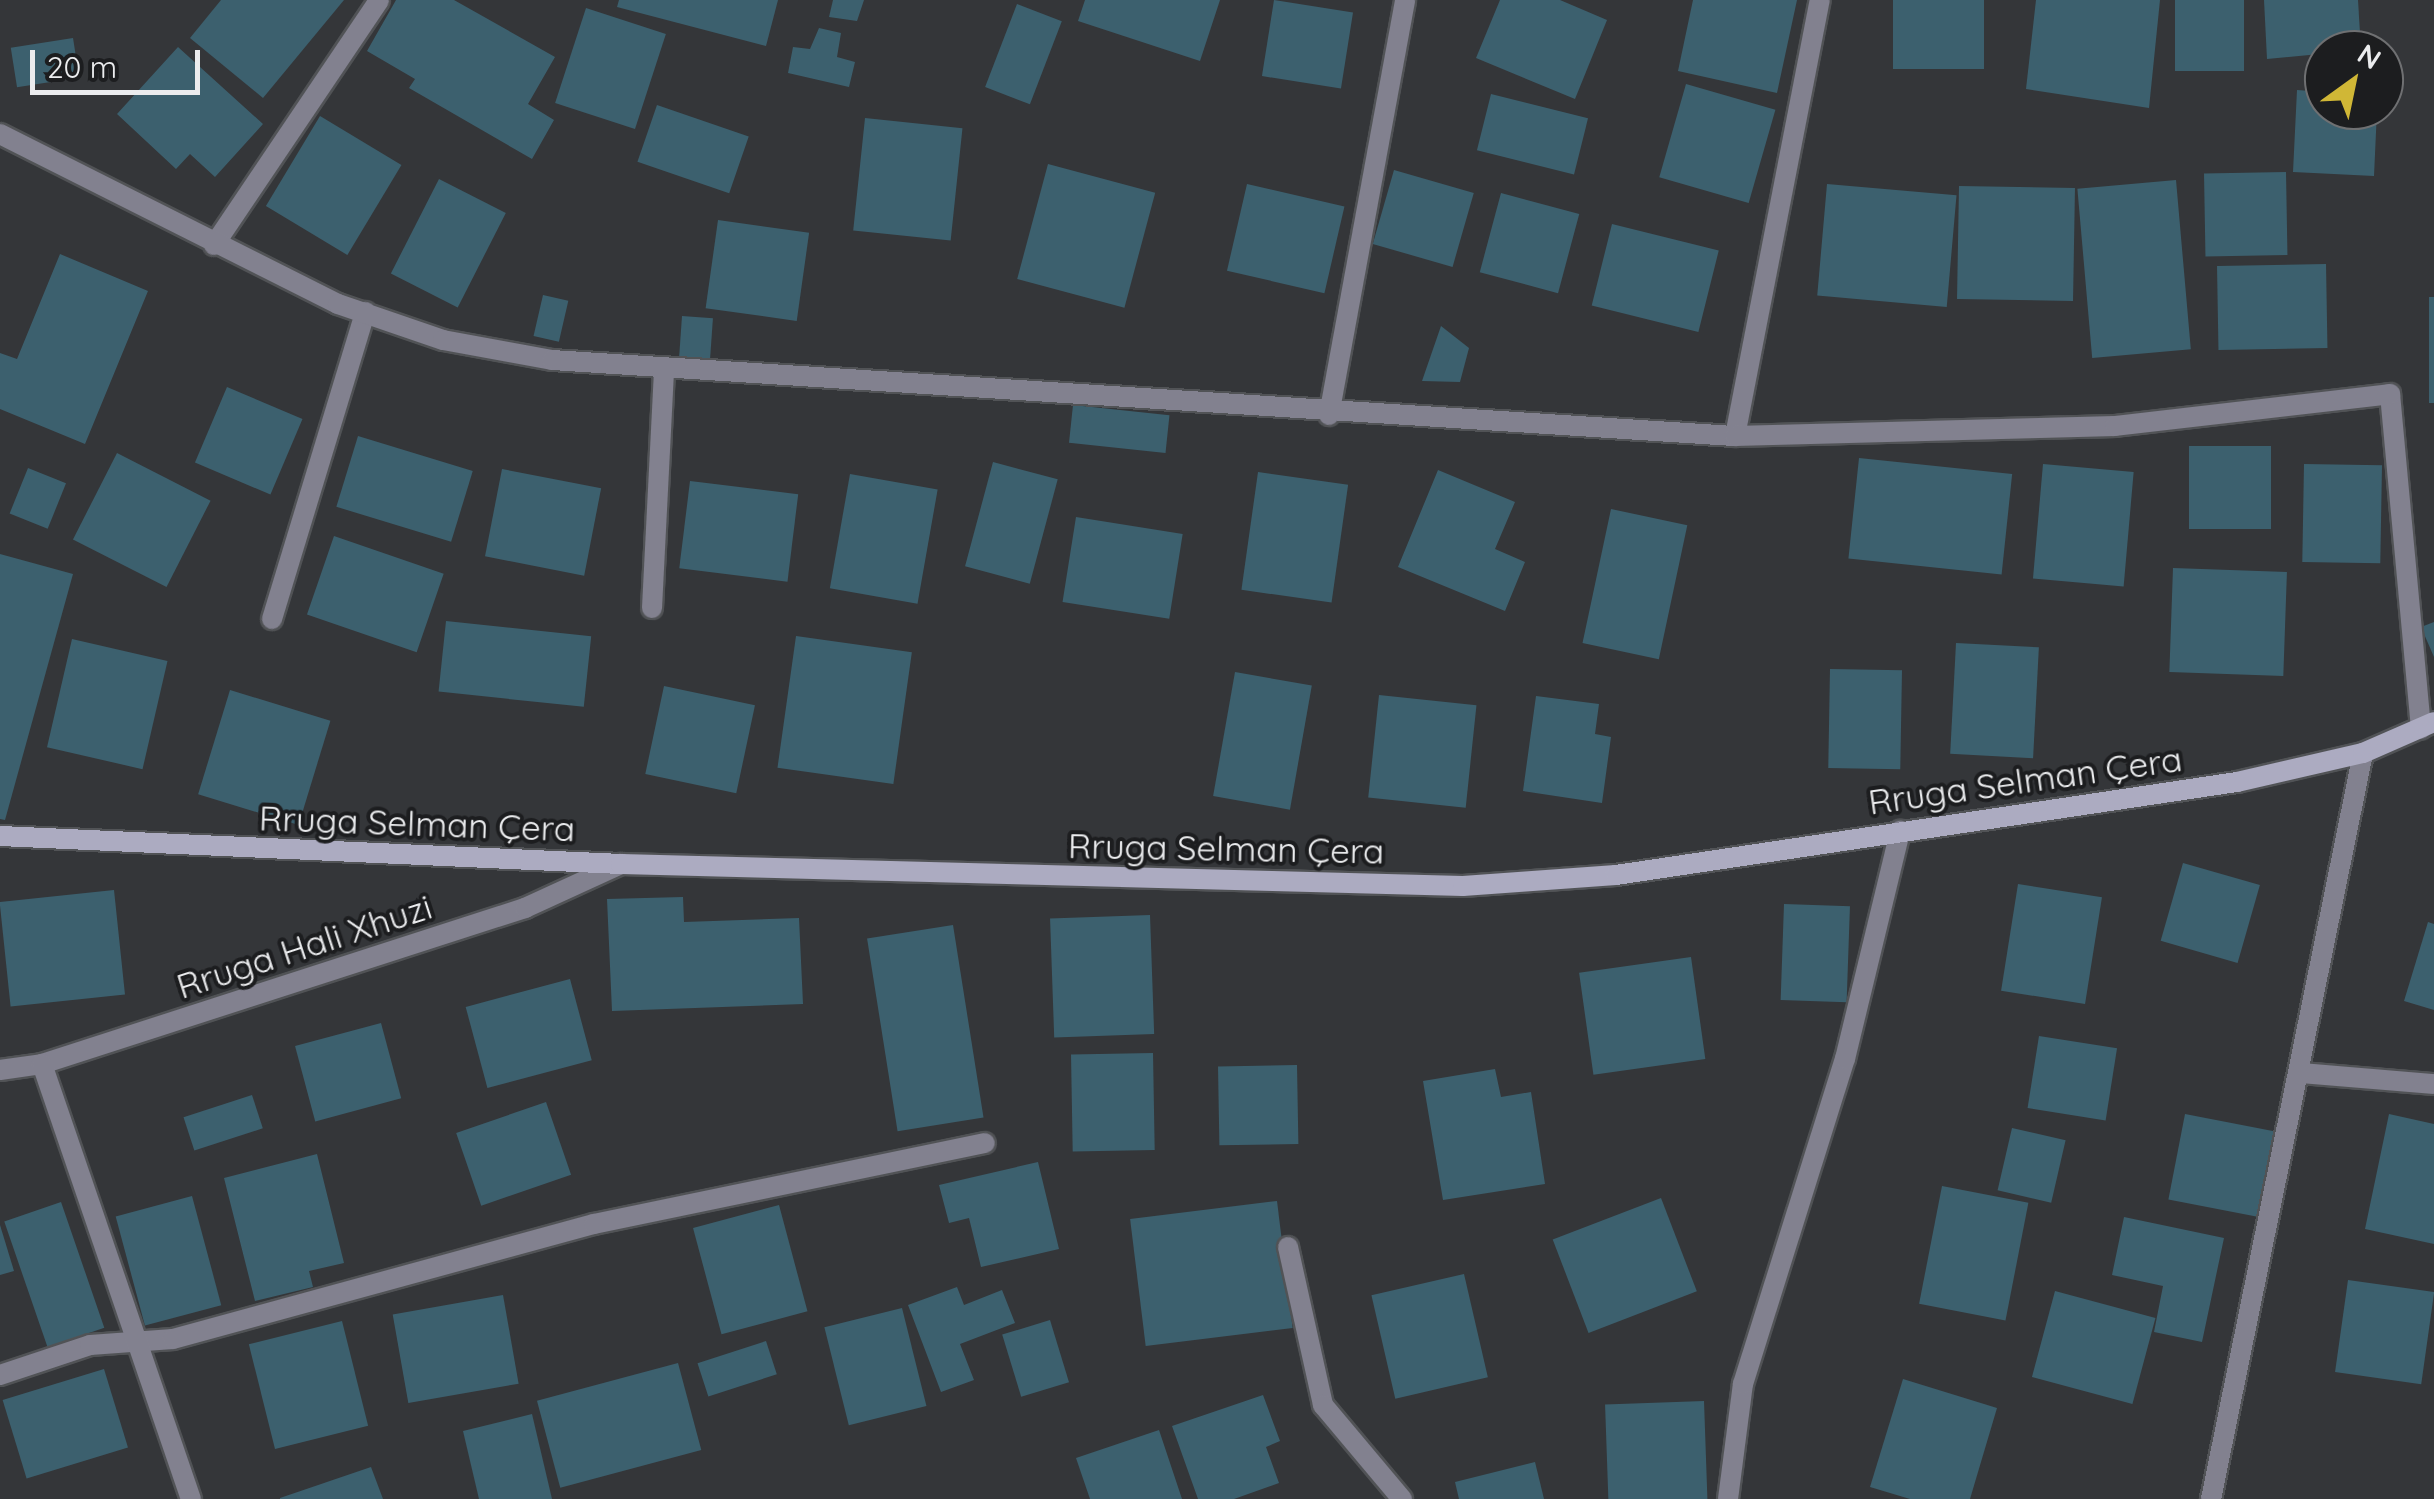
<!DOCTYPE html>
<html>
<head>
<meta charset="utf-8">
<style>
  body { margin:0 }
  #map { position:relative; width:2434px; height:1499px; overflow:hidden; background:#343639; font-family:Quicksand,sans-serif }
  div>[style] { position:absolute }
  .building>* { inset:0; background:#3c606e; transform-origin:0 0 }
  .roads { filter:drop-shadow(2px 0 #515356) drop-shadow(-2px 0 #515356) drop-shadow(0 2px #515356) drop-shadow(0 -2px #515356) }
  .lane>* { height:20px; margin:-10px; padding:0 10px; transform-origin:10px; border-radius:10px; background:#82818f }
  .street>* { height:20px; margin:-10px; padding:0 10px; transform-origin:10px; border-radius:10px; background:#82818f }
  .secondary>* { height:20px; margin:-10px; padding:0 10px; transform-origin:10px; border-radius:10px; background:#acabc1 }
  span { translate:-50% -50%; white-space:nowrap; text-align:center; line-height:1.15; -webkit-text-stroke:8px #1c1d1f; paint-order:stroke }
  .street-label { font-size:35px; color:#ebecee }
  .north { position:absolute; left:2304px; top:30px; width:100px; height:100px; box-sizing:border-box; background:#1c1d1f; border:2px solid #6f7072; border-radius:50%; rotate:33deg; font-size:28px; font-weight:700; line-height:40px; text-align:center; color:#ebecee }
  .north::after { content:''; display:block; margin:auto; width:35px; height:45px; background:#d0b736; clip-path:polygon(50% 0,100% 100%,50% 72%,0 100%) }
  .scale { position:absolute; left:30px; top:50px; width:170px; height:45px; box-sizing:border-box; border:5px solid #ebecee; border-top:0; padding-left:12px; font-size:30px; line-height:35px; white-space:nowrap; color:#ebecee; -webkit-text-stroke:8px #1c1d1f; paint-order:stroke }
</style>
</head>
<body>
<div id="map">
  <div class="building">
    <div style="clip-path:polygon(221px 0,344px 0,263px 98px,190px 38px)"></div>
    <div style="clip-path:polygon(396px 0,454px 0,555px 57px,528px 104px,554px 120px,532px 159px,409px 88px,415px 79px,367px 51px)"></div>
    <div style="clip-path:polygon(619px 0,778px 0,766px 46px,617px 7px)"></div>
    <div style="clip-path:polygon(833px 0,864px 0,857px 21px,829px 17px)"></div>
    <div style="clip-path:polygon(1085px 0,1220px 0,1200px 61px,1078px 21px)"></div>
    <div style="left:1274px;top:0;width:80px;height:77px;rotate:9deg"></div>
    <div style="clip-path:polygon(1500px 0,1560px 0,1607px 20px,1575px 99px,1476px 58px)"></div>
    <div style="clip-path:polygon(1693px 0,1797px 0,1777px 93px,1678px 71px)"></div>
    <div style="left:1893px;top:0;width:91px;height:69px"></div>
    <div style="clip-path:polygon(2036px 0,2160px 0,2149px 108px,2026px 89px)"></div>
    <div style="left:2175px;top:0;width:69px;height:71px"></div>
    <div style="clip-path:polygon(2264px 0,2358px 0,2361px 50px,2267px 59px)"></div>
    <div style="left:1017px;top:4px;width:48px;height:89px;rotate:21deg"></div>
    <div style="left:586px;top:8px;width:84px;height:100px;rotate:18deg"></div>
    <div style="clip-path:polygon(819px 28px,841px 33px,837px 57px,855px 62px,849px 87px,788px 73px,793px 47px,810px 49px)"></div>
    <div style="left:73px;top:38px;width:40px;height:63px;rotate:81deg"></div>
    <div style="clip-path:polygon(178px 47px,263px 124px,215px 177px,190px 154px,176px 169px,117px 114px)"></div>
    <div style="left:1686px;top:84px;width:93px;height:97px;rotate:16deg"></div>
    <div style="clip-path:polygon(2297px 90px,2324px 92px,2324px 110px,2377px 110px,2374px 176px,2293px 172px)"></div>
    <div style="left:1491px;top:94px;width:100px;height:58px;rotate:14deg"></div>
    <div style="left:657px;top:105px;width:97px;height:60px;rotate:19deg"></div>
    <div style="left:320px;top:116px;width:95px;height:105px;rotate:31deg"></div>
    <div style="left:865px;top:118px;width:98px;height:113px;rotate:6deg"></div>
    <div style="left:1048px;top:164px;width:111px;height:119px;rotate:15deg"></div>
    <div style="left:1394px;top:170px;width:83px;height:77px;rotate:16deg"></div>
    <div style="left:2286px;top:172px;width:83px;height:82px;rotate:89deg"></div>
    <div style="left:439px;top:179px;width:75px;height:106px;rotate:27deg"></div>
    <div style="left:2176px;top:180px;width:170px;height:99px;rotate:85deg"></div>
    <div style="left:1247px;top:184px;width:100px;height:89px;rotate:13deg"></div>
    <div style="left:1827px;top:184px;width:130px;height:112px;rotate:5deg"></div>
    <div style="left:1959px;top:186px;width:116px;height:113px;rotate:1deg"></div>
    <div style="left:1501px;top:193px;width:81px;height:82px;rotate:15deg"></div>
    <div style="left:718px;top:220px;width:92px;height:89px;rotate:8deg"></div>
    <div style="left:1612px;top:224px;width:110px;height:84px;rotate:14deg"></div>
    <div style="clip-path:polygon(60px 254px,148px 291px,85px 444px,0 409px,0 353px,17px 359px)"></div>
    <div style="left:2326px;top:264px;width:84px;height:109px;rotate:89deg"></div>
    <div style="left:543px;top:295px;width:26px;height:42px;rotate:13deg"></div>
    <div style="left:2434px;top:297px;width:106px;height:5px;rotate:90deg"></div>
    <div style="left:682px;top:316px;width:31px;height:44px;rotate:4deg"></div>
    <div style="clip-path:polygon(1441px 326px,1469px 348px,1460px 382px,1422px 381px)"></div>
    <div style="left:227px;top:387px;width:82px;height:82px;rotate:23deg"></div>
    <div style="left:1073px;top:405px;width:97px;height:38px;rotate:6deg"></div>
    <div style="left:358px;top:436px;width:120px;height:74px;rotate:17deg"></div>
    <div style="left:2189px;top:446px;width:82px;height:83px"></div>
    <div style="left:117px;top:453px;width:105px;height:97px;rotate:27deg"></div>
    <div style="left:1859px;top:458px;width:154px;height:101px;rotate:6deg"></div>
    <div style="left:993px;top:462px;width:67px;height:108px;rotate:15deg"></div>
    <div style="left:2043px;top:464px;width:91px;height:115px;rotate:5deg"></div>
    <div style="left:2304px;top:464px;width:78px;height:98px;rotate:1deg"></div>
    <div style="left:28px;top:468px;width:41px;height:49px;rotate:22deg"></div>
    <div style="left:502px;top:469px;width:101px;height:89px;rotate:11deg"></div>
    <div style="clip-path:polygon(1438px 470px,1515px 502px,1495px 549px,1525px 562px,1505px 611px,1398px 567px)"></div>
    <div style="left:1258px;top:472px;width:91px;height:119px;rotate:8deg"></div>
    <div style="left:850px;top:474px;width:89px;height:116px;rotate:10deg"></div>
    <div style="left:690px;top:481px;width:109px;height:88px;rotate:7deg"></div>
    <div style="left:1611px;top:509px;width:78px;height:137px;rotate:12deg"></div>
    <div style="left:1076px;top:517px;width:108px;height:86px;rotate:9deg"></div>
    <div style="left:334px;top:536px;width:116px;height:83px;rotate:19deg"></div>
    <div style="clip-path:polygon(0 554px,73px 574px,5px 820px,0 819px)"></div>
    <div style="left:2173px;top:568px;width:114px;height:104px;rotate:2deg"></div>
    <div style="left:446px;top:621px;width:146px;height:71px;rotate:6deg"></div>
    <div style="clip-path:polygon(2434px 622px,2434px 657px,2421px 627px)"></div>
    <div style="left:796px;top:636px;width:117px;height:133px;rotate:8deg"></div>
    <div style="left:72px;top:639px;width:98px;height:111px;rotate:13deg"></div>
    <div style="left:1956px;top:643px;width:83px;height:111px;rotate:3deg"></div>
    <div style="left:1830px;top:669px;width:72px;height:99px;rotate:1deg"></div>
    <div style="left:1235px;top:672px;width:78px;height:126px;rotate:10deg"></div>
    <div style="left:664px;top:686px;width:93px;height:90px;rotate:12deg"></div>
    <div style="left:230px;top:690px;width:105px;height:109px;rotate:17deg"></div>
    <div style="left:1379px;top:695px;width:98px;height:103px;rotate:6deg"></div>
    <div style="clip-path:polygon(1536px 696px,1599px 704px,1595px 734px,1611px 737px,1602px 803px,1523px 791px)"></div>
    <div style="left:2183px;top:863px;width:80px;height:81px;rotate:16deg"></div>
    <div style="left:2018px;top:884px;width:85px;height:108px;rotate:9deg"></div>
    <div style="left:114px;top:890px;width:105px;height:115px;rotate:84deg"></div>
    <div style="clip-path:polygon(683px 897px,684px 922px,799px 918px,803px 1004px,612px 1011px,607px 899px)"></div>
    <div style="left:1784px;top:904px;width:66px;height:96px;rotate:2deg"></div>
    <div style="left:1150px;top:915px;width:119px;height:100px;rotate:88deg"></div>
    <div style="clip-path:polygon(2428px 922px,2434px 924px,2434px 1010px,2404px 1001px)"></div>
    <div style="left:953px;top:925px;width:195px;height:87px;rotate:81deg"></div>
    <div style="left:1691px;top:957px;width:103px;height:113px;rotate:82deg"></div>
    <div style="left:570px;top:979px;width:84px;height:108px;rotate:75deg"></div>
    <div style="left:381px;top:1023px;width:78px;height:89px;rotate:75deg"></div>
    <div style="left:2039px;top:1036px;width:79px;height:73px;rotate:9deg"></div>
    <div style="left:1153px;top:1053px;width:97px;height:82px;rotate:89deg"></div>
    <div style="left:1297px;top:1065px;width:79px;height:79px;rotate:89deg"></div>
    <div style="clip-path:polygon(1495px 1069px,1501px 1097px,1531px 1092px,1545px 1184px,1443px 1200px,1423px 1081px)"></div>
    <div style="left:252px;top:1095px;width:35px;height:72px;rotate:72deg"></div>
    <div style="left:546px;top:1102px;width:77px;height:95px;rotate:71deg"></div>
    <div style="left:2185px;top:1114px;width:96px;height:87px;rotate:11deg"></div>
    <div style="clip-path:polygon(2389px 1114px,2434px 1124px,2434px 1244px,2365px 1229px)"></div>
    <div style="left:2012px;top:1128px;width:55px;height:64px;rotate:13deg"></div>
    <div style="clip-path:polygon(317px 1154px,344px 1263px,309px 1271px,313px 1287px,255px 1301px,224px 1178px)"></div>
    <div style="clip-path:polygon(1038px 1162px,1059px 1249px,981px 1267px,969px 1218px,949px 1223px,939px 1185px)"></div>
    <div style="left:1942px;top:1186px;width:88px;height:120px;rotate:11deg"></div>
    <div style="left:192px;top:1196px;width:113px;height:79px;rotate:75deg"></div>
    <div style="left:1661px;top:1198px;width:100px;height:116px;rotate:69deg"></div>
    <div style="left:1277px;top:1201px;width:128px;height:148px;rotate:83deg"></div>
    <div style="left:61px;top:1202px;width:133px;height:60px;rotate:71deg"></div>
    <div style="left:779px;top:1205px;width:110px;height:89px;rotate:75deg"></div>
    <div style="clip-path:polygon(2124px 1217px,2224px 1238px,2202px 1342px,2154px 1332px,2163px 1286px,2112px 1275px)"></div>
    <div style="clip-path:polygon(0 1225px,14px 1271px,0 1275px)"></div>
    <div style="left:1464px;top:1274px;width:106px;height:95px;rotate:77deg"></div>
    <div style="left:2348px;top:1280px;width:87px;height:93px;rotate:8deg"></div>
    <div style="clip-path:polygon(957px 1287px,964px 1305px,1002px 1290px,1015px 1323px,960px 1344px,974px 1380px,941px 1392px,908px 1305px)"></div>
    <div style="left:2055px;top:1291px;width:104px;height:89px;rotate:15deg"></div>
    <div style="left:503px;top:1295px;width:90px;height:112px;rotate:80deg"></div>
    <div style="left:902px;top:1308px;width:101px;height:80px;rotate:76deg"></div>
    <div style="left:1050px;top:1320px;width:65px;height:50px;rotate:73deg"></div>
    <div style="left:342px;top:1321px;width:108px;height:96px;rotate:76deg"></div>
    <div style="left:766px;top:1341px;width:35px;height:72px;rotate:72deg"></div>
    <div style="left:678px;top:1363px;width:90px;height:146px;rotate:75deg"></div>
    <div style="left:104px;top:1369px;width:82px;height:106px;rotate:73deg"></div>
    <div style="clip-path:polygon(1903px 1379px,1997px 1408px,1970px 1499px,1910px 1499px,1870px 1487px)"></div>
    <div style="clip-path:polygon(1263px 1395px,1280px 1441px,1266px 1447px,1279px 1483px,1234px 1499px,1198px 1499px,1172px 1426px)"></div>
    <div style="left:1704px;top:1401px;width:98px;height:99px;rotate:88deg"></div>
    <div style="clip-path:polygon(532px 1414px,552px 1499px,479px 1499px,463px 1431px)"></div>
    <div style="clip-path:polygon(1159px 1430px,1182px 1499px,1090px 1499px,1076px 1458px)"></div>
    <div style="clip-path:polygon(1535px 1462px,1544px 1499px,1459px 1499px,1455px 1482px)"></div>
    <div style="clip-path:polygon(371px 1467px,383px 1499px,280px 1499px,280px 1498px)"></div>
  </div>
  <div class="roads">
    <div class="lane">
      <div style="left:214px;top:245px;width:295px;rotate:-56deg"></div>
      <div style="left:2390px;top:394px;width:336px;rotate:84.7deg"></div>
      <div style="left:1329px;top:415px;width:422px;rotate:-79.6deg"></div>
      <div style="left:1735px;top:436px;width:444px;rotate:-79deg"></div>
      <div style="left:652px;top:608px;width:239px;rotate:-87.1deg"></div>
      <div style="left:272px;top:619px;width:321px;rotate:-73.1deg"></div>
      <div style="left:42px;top:1064px;width:508px;rotate:-17.9deg"></div>
      <div style="left:525px;top:908px;width:106px;rotate:-24.6deg"></div>
      <div style="left:2302px;top:1073px;width:132px;rotate:4.8deg"></div>
      <div style="left:1288px;top:1247px;width:162px;rotate:77.5deg"></div>
      <div style="left:1323px;top:1405px;width:123px;rotate:50deg"></div>
      <div style="left:0;top:1375px;width:95px;rotate:-18.4deg"></div>
      <div style="left:90px;top:1345px;width:83px;rotate:-4.1deg"></div>
      <div style="left:173px;top:1339px;width:436px;rotate:-15.3deg"></div>
      <div style="left:594px;top:1224px;width:399px;rotate:-11.7deg"></div>
    </div>
    <div class="street">
      <div style="left:0;top:134px;width:378px;rotate:26.7deg"></div>
      <div style="left:338px;top:304px;width:111px;rotate:18.9deg"></div>
      <div style="left:443px;top:340px;width:111px;rotate:10.4deg"></div>
      <div style="left:552px;top:360px;width:1185px;rotate:3.68deg"></div>
      <div style="left:1735px;top:436px;width:380px;rotate:-1.5deg"></div>
      <div style="left:2115px;top:426px;width:277px;rotate:-6.6deg"></div>
      <div style="left:0;top:1070px;width:42px;rotate:-8.1deg"></div>
      <div style="left:42px;top:1064px;width:460px;rotate:71.1deg"></div>
      <div style="left:1728px;top:1499px;width:116px;rotate:-82.6deg"></div>
      <div style="left:1743px;top:1384px;width:341px;rotate:-72.6deg"></div>
      <div style="left:1845px;top:1059px;width:235px;rotate:-76.4deg"></div>
      <div style="left:2211px;top:1499px;width:761px;rotate:-78.48deg"></div>
    </div>
    <div class="secondary">
      <div style="left:0;top:836px;width:622px;rotate:2.58deg"></div>
      <div style="left:621px;top:864px;width:842px;rotate:1.5deg"></div>
      <div style="left:1463px;top:886px;width:153px;rotate:-4.1deg"></div>
      <div style="left:1616px;top:875px;width:628px;rotate:-8.52deg"></div>
      <div style="left:2237px;top:782px;width:129px;rotate:-13deg"></div>
      <div style="left:2363px;top:753px;width:77px;rotate:-23.6deg"></div>
    </div>
  </div>
  <div class="street-label">
    <span style="left:2025px;top:780px;rotate:-8deg">Rruga Selman Çera</span>
    <span style="left:417px;top:823px;rotate:2deg">Rruga Selman Çera</span>
    <span style="left:1226px;top:848px;rotate:1deg">Rruga Selman Çera</span>
    <span style="left:304px;top:946px;rotate:-18deg">Rruga Hali Xhuzi</span>
  </div>
  <div class="north">N</div>
  <div class="scale">20 m</div>
</div>
</body>
</html>
